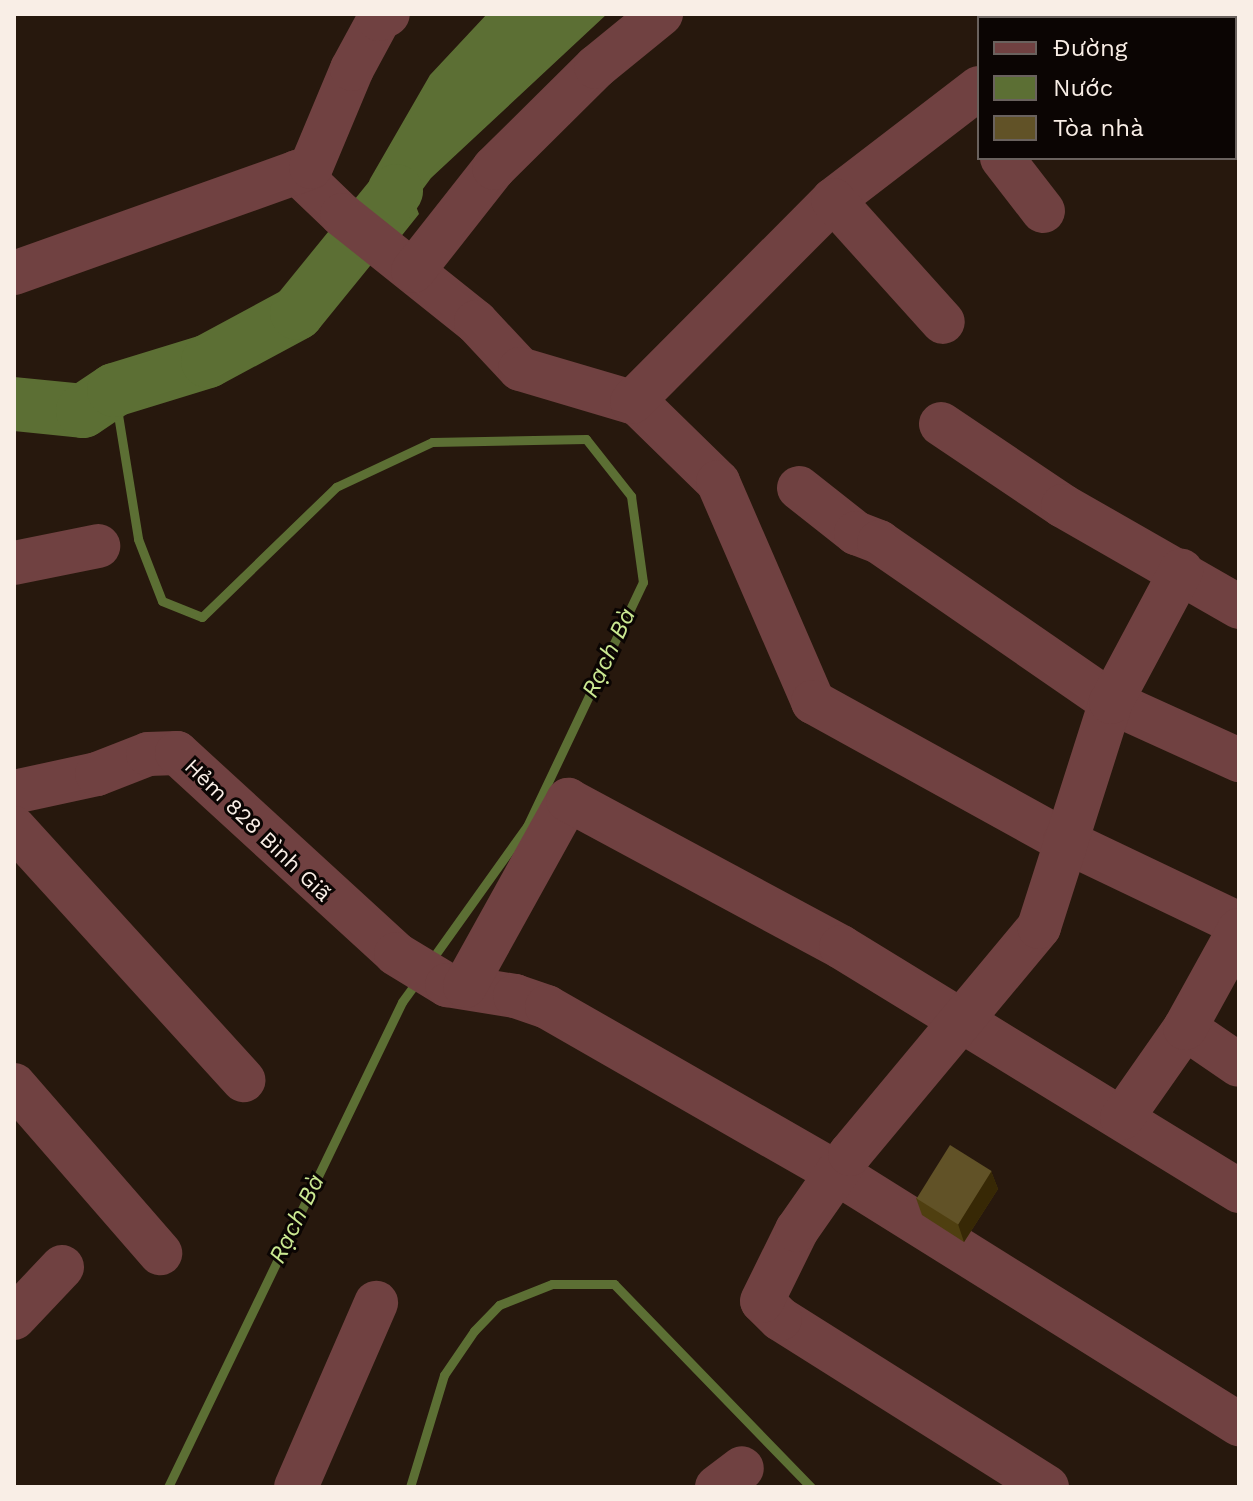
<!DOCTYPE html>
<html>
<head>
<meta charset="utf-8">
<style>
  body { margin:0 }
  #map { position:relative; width:1253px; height:1501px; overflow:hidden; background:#27180d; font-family:"Work Sans",sans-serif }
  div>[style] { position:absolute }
  .water>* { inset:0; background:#5c6f34 }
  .stream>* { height:9px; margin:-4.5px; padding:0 4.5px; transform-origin:4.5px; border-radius:4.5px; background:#5c6f34 }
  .river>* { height:54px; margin:-27px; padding:0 27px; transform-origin:27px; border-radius:27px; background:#5c6f34 }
  .minor>* { height:44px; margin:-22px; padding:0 22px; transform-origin:22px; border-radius:22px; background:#704141 }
  .wall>* { inset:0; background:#4f3f10 }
  .shaded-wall>* { inset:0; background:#372805 }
  .building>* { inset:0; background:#615227; transform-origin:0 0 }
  span { translate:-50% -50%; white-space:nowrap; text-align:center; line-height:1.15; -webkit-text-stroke:6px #0b0503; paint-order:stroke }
  .street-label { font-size:22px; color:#f9eee6 }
  .water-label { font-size:24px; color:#cbe992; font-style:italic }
  .frame { position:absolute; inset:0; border:16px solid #f9eee6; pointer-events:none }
  .legend { position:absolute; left:977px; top:16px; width:260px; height:144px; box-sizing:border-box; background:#0b0503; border:2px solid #6a625e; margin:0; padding:10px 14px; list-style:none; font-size:24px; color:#f9eee6 }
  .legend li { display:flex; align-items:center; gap:16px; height:40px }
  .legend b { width:40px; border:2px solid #6a625e }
</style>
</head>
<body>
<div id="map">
  <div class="water">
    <div style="clip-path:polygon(487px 14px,607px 14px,431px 178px,414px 201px,419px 214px,395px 244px,357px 215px,370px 179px,430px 75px)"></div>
  </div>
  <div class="stream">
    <div style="left:114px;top:390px;width:151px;rotate:80.8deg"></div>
    <div style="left:138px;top:539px;width:66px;rotate:68.8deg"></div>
    <div style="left:162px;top:601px;width:43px;rotate:21.8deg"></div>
    <div style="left:202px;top:617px;width:187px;rotate:-44.1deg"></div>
    <div style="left:336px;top:487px;width:106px;rotate:-25.1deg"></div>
    <div style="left:432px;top:442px;width:154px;rotate:-1.1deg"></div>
    <div style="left:586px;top:439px;width:73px;rotate:51.7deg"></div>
    <div style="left:631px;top:496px;width:87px;rotate:82.1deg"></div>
    <div style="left:643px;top:582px;width:270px;rotate:115.4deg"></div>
    <div style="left:527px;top:826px;width:167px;rotate:125.5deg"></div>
    <div style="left:168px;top:1487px;width:538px;rotate:-64.24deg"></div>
    <div style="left:402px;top:1002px;width:26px;rotate:-54deg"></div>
    <div style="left:410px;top:1487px;width:117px;rotate:-73.1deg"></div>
    <div style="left:444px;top:1375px;width:53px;rotate:-55.7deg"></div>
    <div style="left:474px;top:1331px;width:36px;rotate:-46deg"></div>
    <div style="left:499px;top:1305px;width:57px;rotate:-21.6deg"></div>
    <div style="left:552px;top:1284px;width:62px"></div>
    <div style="left:614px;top:1284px;width:283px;rotate:45.9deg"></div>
  </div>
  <div class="river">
    <div style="left:14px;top:404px;width:69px;rotate:5.8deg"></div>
    <div style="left:83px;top:411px;width:37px;rotate:-34deg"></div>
    <div style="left:114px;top:390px;width:98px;rotate:-17.1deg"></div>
    <div style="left:208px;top:361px;width:101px;rotate:-28.3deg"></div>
    <div style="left:297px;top:313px;width:157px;rotate:-50.9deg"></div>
  </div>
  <div class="minor">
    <div style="left:1068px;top:18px;width:6px;rotate:-39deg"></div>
    <div style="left:1002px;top:158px;width:67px;rotate:52.3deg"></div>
    <div style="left:297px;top:172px;width:62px;rotate:43.7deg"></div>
    <div style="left:342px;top:215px;width:171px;rotate:38.6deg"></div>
    <div style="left:476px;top:322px;width:64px;rotate:46.9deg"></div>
    <div style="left:520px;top:369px;width:123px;rotate:16.5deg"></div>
    <div style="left:638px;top:404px;width:112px;rotate:44.3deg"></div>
    <div style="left:718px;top:482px;width:240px;rotate:66.6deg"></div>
    <div style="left:813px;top:702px;width:288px;rotate:28.9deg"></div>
    <div style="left:1065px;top:841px;width:193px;rotate:25.5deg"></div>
    <div style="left:833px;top:200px;width:184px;rotate:-37.5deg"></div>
    <div style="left:413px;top:271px;width:131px;rotate:-51.8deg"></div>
    <div style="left:494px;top:168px;width:144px;rotate:-44.7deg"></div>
    <div style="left:596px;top:67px;width:84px;rotate:-39.2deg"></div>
    <div style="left:14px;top:273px;width:315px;rotate:-19.6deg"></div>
    <div style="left:311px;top:167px;width:106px;rotate:-67.3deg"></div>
    <div style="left:352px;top:69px;width:57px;rotate:-61.6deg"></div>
    <div style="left:379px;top:19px;width:10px;rotate:-29deg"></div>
    <div style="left:632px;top:402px;width:285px;rotate:-45.1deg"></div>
    <div style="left:833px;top:200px;width:164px;rotate:48deg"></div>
    <div style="left:941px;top:424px;width:147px;rotate:33.9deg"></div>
    <div style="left:1063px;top:506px;width:203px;rotate:29.8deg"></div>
    <div style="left:799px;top:488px;width:73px;rotate:38.3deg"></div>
    <div style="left:856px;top:533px;width:25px;rotate:21deg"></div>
    <div style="left:879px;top:542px;width:282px;rotate:34.6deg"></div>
    <div style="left:1111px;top:702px;width:141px;rotate:24.4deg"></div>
    <div style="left:14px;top:563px;width:86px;rotate:-11.4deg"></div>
    <div style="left:14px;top:792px;width:85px;rotate:-12.2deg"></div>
    <div style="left:97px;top:774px;width:55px;rotate:-21.4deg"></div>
    <div style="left:148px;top:754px;width:29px;rotate:-2deg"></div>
    <div style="left:177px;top:753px;width:297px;rotate:42.5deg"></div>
    <div style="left:396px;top:954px;width:60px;rotate:31.3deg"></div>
    <div style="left:447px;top:985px;width:69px;rotate:9.2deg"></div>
    <div style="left:515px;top:996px;width:34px;rotate:19deg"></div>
    <div style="left:547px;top:1007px;width:334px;rotate:29.8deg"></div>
    <div style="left:837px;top:1173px;width:474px;rotate:32deg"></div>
    <div style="left:14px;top:828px;width:341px;rotate:47.7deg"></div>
    <div style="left:465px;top:986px;width:213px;rotate:-61deg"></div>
    <div style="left:568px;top:800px;width:310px;rotate:28.3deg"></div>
    <div style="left:841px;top:947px;width:467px;rotate:31.5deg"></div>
    <div style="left:1185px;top:1028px;width:65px;rotate:34.4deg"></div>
    <div style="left:14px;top:1085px;width:223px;rotate:49deg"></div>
    <div style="left:1122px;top:1118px;width:110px;rotate:-55deg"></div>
    <div style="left:1185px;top:1028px;width:112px;rotate:-61.1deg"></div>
    <div style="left:14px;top:1318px;width:70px;rotate:-46.7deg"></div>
    <div style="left:296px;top:1487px;width:201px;rotate:-66.5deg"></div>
    <div style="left:717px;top:1487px;width:31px;rotate:-37deg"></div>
    <div style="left:1047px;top:1487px;width:315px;rotate:-147.8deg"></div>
    <div style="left:780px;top:1319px;width:25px;rotate:-135deg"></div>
    <div style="left:762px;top:1301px;width:79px;rotate:-63.8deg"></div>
    <div style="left:797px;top:1230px;width:93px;rotate:-55.1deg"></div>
    <div style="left:850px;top:1154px;width:295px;rotate:-50.2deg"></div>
    <div style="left:1039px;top:927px;width:236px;rotate:-72.3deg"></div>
    <div style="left:1111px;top:702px;width:149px;rotate:-61.9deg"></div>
  </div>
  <div class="wall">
    <div style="clip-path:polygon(991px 1171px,998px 1189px,964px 1242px,922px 1215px,916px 1198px)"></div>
  </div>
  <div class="shaded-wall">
    <div style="clip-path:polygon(991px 1171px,998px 1189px,964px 1242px,958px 1224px)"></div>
  </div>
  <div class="building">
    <div style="left:950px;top:1145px;width:49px;height:63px;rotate:32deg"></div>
  </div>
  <div class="street-label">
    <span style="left:258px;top:830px;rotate:44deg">Hẻm 828 Bình Giã</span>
  </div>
  <div class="water-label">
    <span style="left:609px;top:653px;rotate:-65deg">Rạch Bà</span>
    <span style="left:297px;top:1219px;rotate:-64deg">Rạch Bà</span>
  </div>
  <div class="frame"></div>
  <ul class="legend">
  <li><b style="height:10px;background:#704141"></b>Đường</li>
  <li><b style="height:22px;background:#5c6f34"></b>Nước</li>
  <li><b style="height:22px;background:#615227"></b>Tòa nhà</li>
  </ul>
</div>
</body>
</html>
